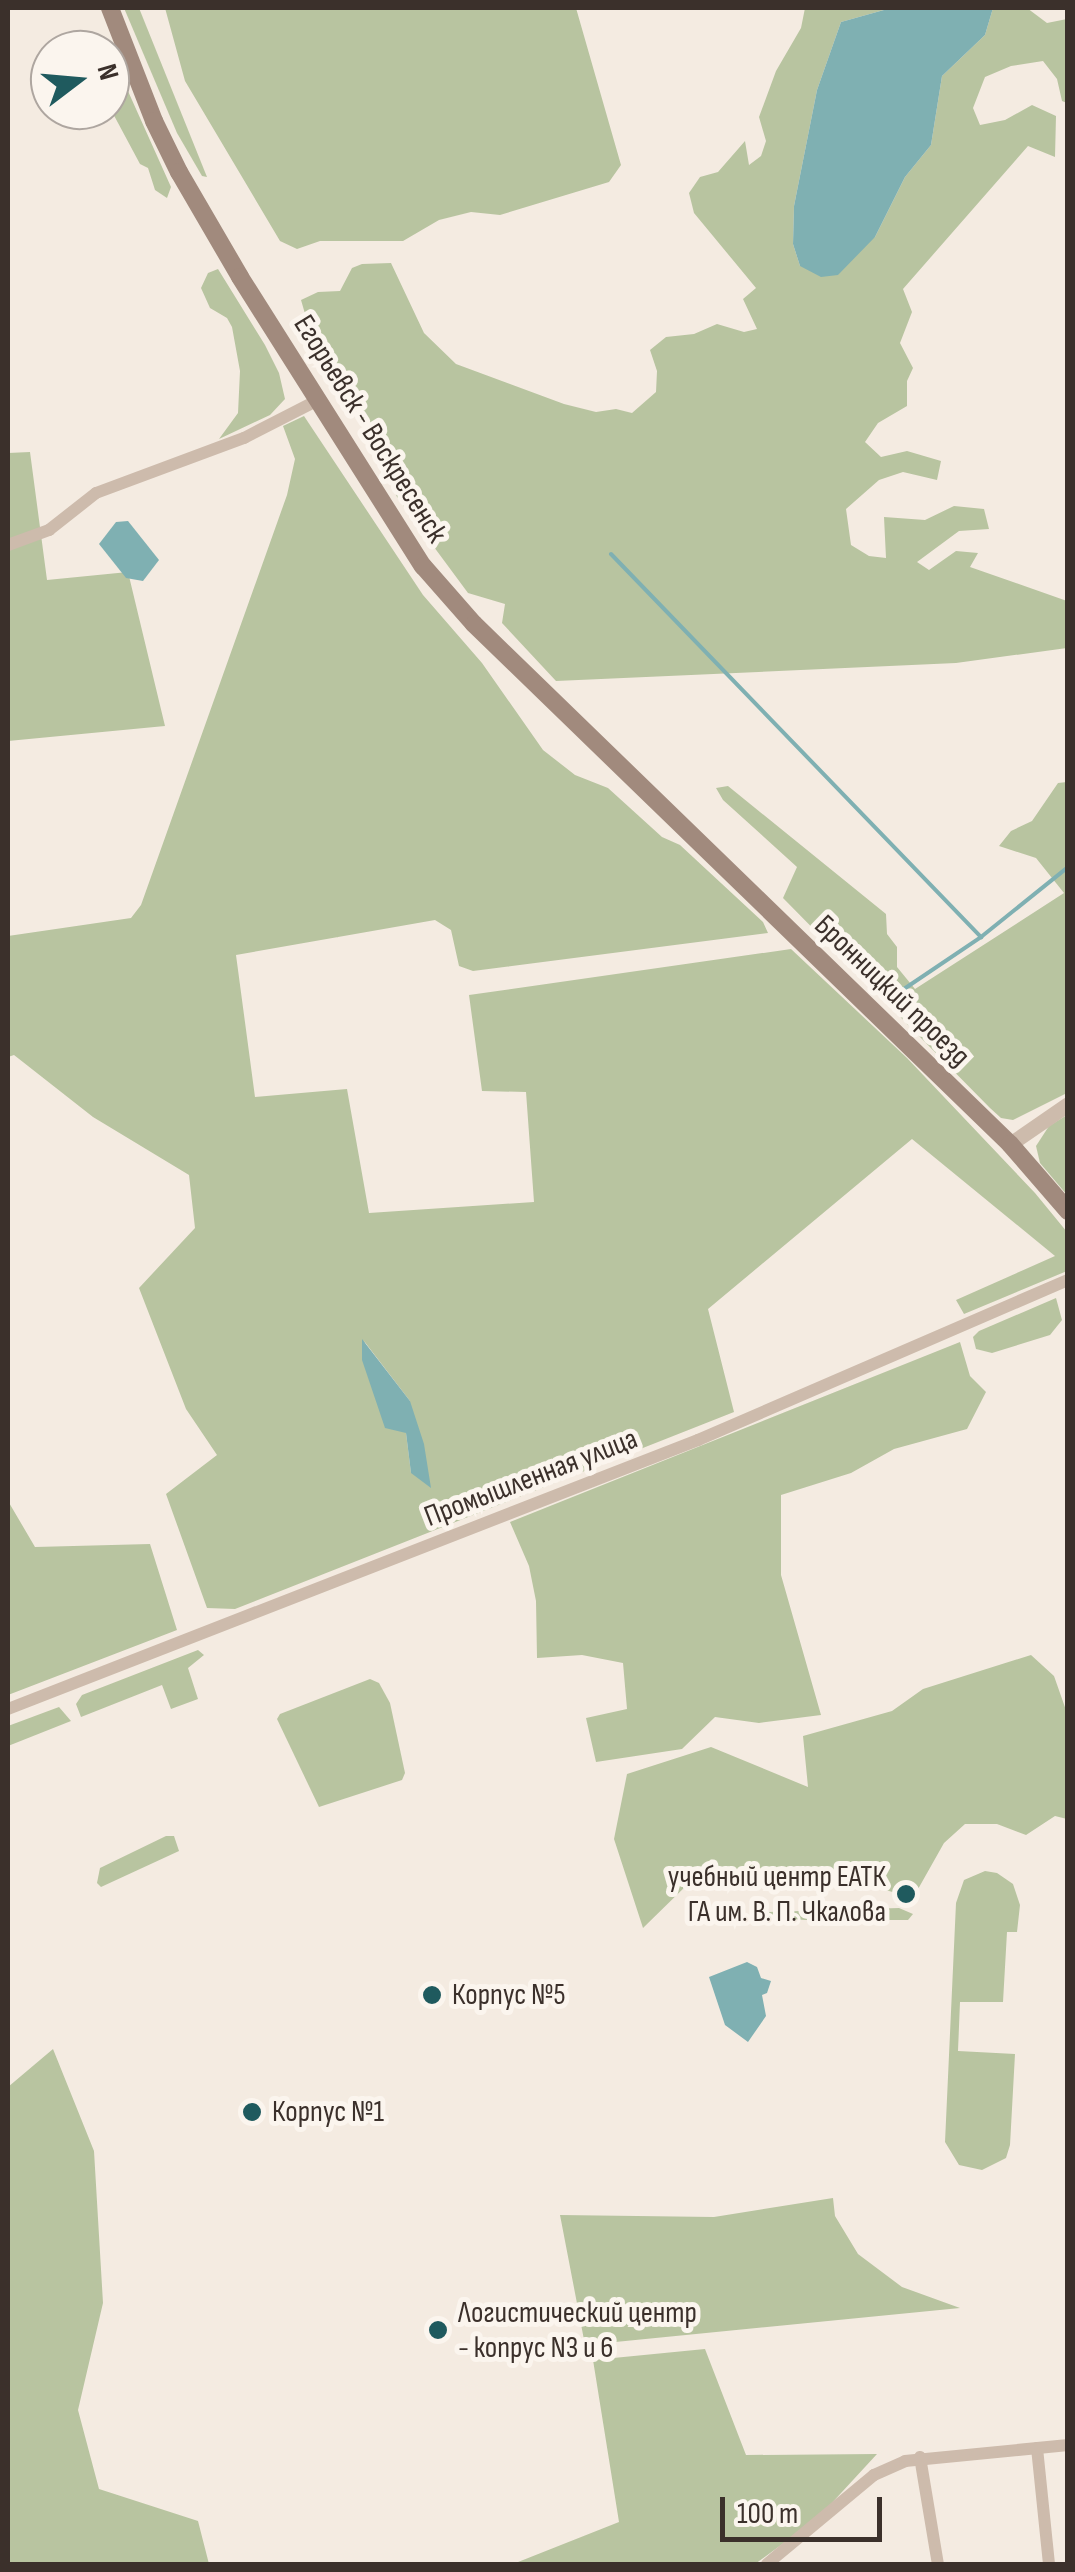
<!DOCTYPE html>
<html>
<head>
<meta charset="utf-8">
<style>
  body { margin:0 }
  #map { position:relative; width:1075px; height:2572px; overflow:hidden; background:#f4ebe1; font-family:"Sofia Sans Condensed",sans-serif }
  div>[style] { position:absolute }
  .green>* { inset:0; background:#b8c4a0 }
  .water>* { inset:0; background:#7fb0b2 }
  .stream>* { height:4px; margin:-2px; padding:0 2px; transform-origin:2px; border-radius:2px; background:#7fb0b2 }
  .minor>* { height:12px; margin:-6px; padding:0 6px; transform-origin:6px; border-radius:6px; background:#cdbbac }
  .tertiary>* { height:15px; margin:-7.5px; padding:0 7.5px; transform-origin:7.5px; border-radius:7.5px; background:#cdbbac }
  .secondary>* { height:18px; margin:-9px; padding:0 9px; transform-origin:9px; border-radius:9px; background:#a18a7d }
  .dots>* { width:28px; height:28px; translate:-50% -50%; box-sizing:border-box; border:5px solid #fbf5ee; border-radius:50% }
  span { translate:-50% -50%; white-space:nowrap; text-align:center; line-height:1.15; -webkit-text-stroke:10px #fbf5ee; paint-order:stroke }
  .street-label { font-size:30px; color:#3b302b }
  .poi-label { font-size:30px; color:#3b302b }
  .right { translate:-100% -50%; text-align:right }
  .left { translate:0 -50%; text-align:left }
  .frame { position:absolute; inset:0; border:10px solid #3b302b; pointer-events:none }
  .north { position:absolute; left:30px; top:30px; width:100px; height:100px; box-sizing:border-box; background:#fbf5ee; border:2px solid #aea6a0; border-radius:50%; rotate:74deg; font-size:28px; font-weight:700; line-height:40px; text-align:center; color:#3b302b }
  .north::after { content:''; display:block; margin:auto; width:35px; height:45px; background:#1f5a5e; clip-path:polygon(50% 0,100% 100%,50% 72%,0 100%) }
  .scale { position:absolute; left:720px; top:2497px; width:162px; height:45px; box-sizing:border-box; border:5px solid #3b302b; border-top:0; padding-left:12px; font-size:30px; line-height:35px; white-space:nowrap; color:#3b302b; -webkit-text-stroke:8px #fbf5ee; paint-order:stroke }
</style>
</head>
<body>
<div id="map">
  <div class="green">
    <div style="clip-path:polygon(124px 8px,139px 8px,207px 177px,202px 176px,177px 133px)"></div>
    <div style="clip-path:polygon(165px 8px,576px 8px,621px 165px,609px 182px,500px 215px,471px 212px,439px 220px,403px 241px,320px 241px,297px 249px,280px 241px,185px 81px)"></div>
    <div style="clip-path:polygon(805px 8px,891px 8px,841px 22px,817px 90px,794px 206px,793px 244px,800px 266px,875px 237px,905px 177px,931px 145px,942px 76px,985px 35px,993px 8px,1027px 8px,1047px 23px,1067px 19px,1067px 103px,1062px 101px,1057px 79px,1043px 61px,1011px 66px,985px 77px,973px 108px,980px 125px,1005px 120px,1032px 105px,1056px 116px,1055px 157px,1028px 146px,903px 289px,912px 312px,900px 343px,913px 368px,907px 381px,907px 406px,878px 423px,865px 442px,881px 457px,907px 451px,941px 461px,937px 480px,903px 472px,879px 480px,846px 509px,851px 545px,869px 556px,886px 558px,884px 517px,925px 520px,954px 506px,984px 509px,989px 529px,959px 531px,917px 562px,929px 570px,956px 551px,978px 553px,970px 567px,1067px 601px,1067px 648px,956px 663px,556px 681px,502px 623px,505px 604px,468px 593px,397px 497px,375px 444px,321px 369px,325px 356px,321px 343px,308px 324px,301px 300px,318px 292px,340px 291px,352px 268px,362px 264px,391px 263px,424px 333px,456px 364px,564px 404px,596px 412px,616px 409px,632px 413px,656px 392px,657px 371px,650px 350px,666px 337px,694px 334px,717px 324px,744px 332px,757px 329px,743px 299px,756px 288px,694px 213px,689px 193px,700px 177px,718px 172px,745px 141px,749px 165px,761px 156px,766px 141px,759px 117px,776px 71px,801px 28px)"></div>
    <div style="clip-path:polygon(110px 51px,171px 187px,167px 198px,155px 190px,148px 168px,140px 164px,110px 108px)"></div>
    <div style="clip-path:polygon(218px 269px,265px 345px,279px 373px,285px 399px,270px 415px,219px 439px,238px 413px,240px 371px,232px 327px,227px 318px,210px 308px,201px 288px,208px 273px)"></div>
    <div style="clip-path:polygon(evenodd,304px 416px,423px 595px,482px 663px,543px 750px,575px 775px,608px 788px,662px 837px,680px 845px,763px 922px,768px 933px,473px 971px,459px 966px,451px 930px,435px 920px,236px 955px,255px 1097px,347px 1089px,369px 1213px,534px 1202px,526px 1092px,482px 1091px,469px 995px,791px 949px,907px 1058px,1035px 1193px,1067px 1232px,1067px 1271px,964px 1314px,956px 1300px,1055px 1256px,912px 1139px,708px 1309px,734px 1412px,235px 1609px,207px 1608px,166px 1494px,217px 1455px,186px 1409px,139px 1288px,195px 1228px,189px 1175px,93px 1117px,14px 1055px,8px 1057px,8px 936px,131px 918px,141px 905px,287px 495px,295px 459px,283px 426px,304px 416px,364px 1341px,410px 1401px,411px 1473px,406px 1433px,364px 1341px)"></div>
    <div style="clip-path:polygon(30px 452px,47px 580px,128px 572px,165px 726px,8px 741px,8px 453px)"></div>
    <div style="clip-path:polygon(1067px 782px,1067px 1093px,1013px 1120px,1001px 1118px,990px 1108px,783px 898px,797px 867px,723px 800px,716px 788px,728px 786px,886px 914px,887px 934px,897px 947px,897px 967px,915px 989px,1064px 893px,1036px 858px,999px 846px,1011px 831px,1032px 821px,1058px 783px)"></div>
    <div style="clip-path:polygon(1067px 1115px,1067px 1195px,1040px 1163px,1036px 1146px,1049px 1126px)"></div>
    <div style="clip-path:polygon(1056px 1298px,1062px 1320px,1050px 1335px,992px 1353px,976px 1349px,973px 1337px,979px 1331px)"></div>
    <div style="clip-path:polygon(960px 1342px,970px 1376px,986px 1392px,967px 1429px,894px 1449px,851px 1473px,781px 1495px,781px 1575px,821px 1715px,759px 1723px,715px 1717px,682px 1749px,596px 1762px,586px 1718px,627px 1709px,623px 1663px,582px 1655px,537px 1658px,536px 1601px,529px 1566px,510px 1522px)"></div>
    <div style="clip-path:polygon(8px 1501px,35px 1547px,150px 1544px,177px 1630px,8px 1695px)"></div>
    <div style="clip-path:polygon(198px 1650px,204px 1655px,188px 1668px,198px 1699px,171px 1709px,162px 1685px,81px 1717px,76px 1704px,82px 1695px)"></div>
    <div style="clip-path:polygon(1031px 1655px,1054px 1676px,1067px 1713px,1067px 1819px,1055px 1816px,1026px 1835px,997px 1824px,965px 1824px,944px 1843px,913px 1898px,831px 1874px,745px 1883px,690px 1882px,643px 1928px,614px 1839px,627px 1774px,711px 1747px,808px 1787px,803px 1736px,892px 1711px,923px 1689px)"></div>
    <div style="clip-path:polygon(370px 1679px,379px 1683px,390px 1703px,405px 1773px,402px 1780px,319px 1807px,277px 1719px,280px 1714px)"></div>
    <div style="clip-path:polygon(59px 1707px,71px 1721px,8px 1746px,8px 1726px)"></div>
    <div style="clip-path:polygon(166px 1836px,174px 1836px,179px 1851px,101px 1887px,97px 1883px,100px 1868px)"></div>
    <div style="clip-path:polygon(985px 1871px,997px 1873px,1013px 1884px,1020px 1905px,1017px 1932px,1007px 1932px,1003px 2002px,960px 2002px,958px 2051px,1015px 2054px,1010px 2145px,1006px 2158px,982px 2170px,959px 2165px,945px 2142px,956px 1903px,964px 1880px)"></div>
    <div style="clip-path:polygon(899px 1908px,913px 1914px,908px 1920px,805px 1920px,769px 1917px,768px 1912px)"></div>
    <div style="clip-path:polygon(53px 2049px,94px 2151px,103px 2303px,78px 2410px,99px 2489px,198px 2521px,209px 2564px,8px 2564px,8px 2087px)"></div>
    <div style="clip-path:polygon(833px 2198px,835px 2216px,858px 2254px,902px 2287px,960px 2308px,585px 2345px,560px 2215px,714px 2217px)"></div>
    <div style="clip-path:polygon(705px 2349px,746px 2455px,877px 2454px,818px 2518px,755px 2564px,513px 2564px,619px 2522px,593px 2360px)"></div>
  </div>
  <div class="water">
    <div style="clip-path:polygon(891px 8px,993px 8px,985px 35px,942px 76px,931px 145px,905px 177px,875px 237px,838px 275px,821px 277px,800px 266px,793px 244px,794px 206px,817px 90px,841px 22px)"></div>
    <div style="clip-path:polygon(128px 521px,159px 560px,143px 581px,126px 578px,99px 544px,116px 522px)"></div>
    <div style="clip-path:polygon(362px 1339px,410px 1401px,424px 1444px,431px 1488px,411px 1473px,406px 1433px,385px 1428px,362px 1360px)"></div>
    <div style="clip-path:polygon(747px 1962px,757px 1967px,761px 1978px,771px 1981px,767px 1993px,762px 1995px,766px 2016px,748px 2042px,725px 2025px,709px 1977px)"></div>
  </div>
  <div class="stream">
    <div style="left:611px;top:554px;width:533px;rotate:45.99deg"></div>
    <div style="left:898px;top:993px;width:100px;rotate:-34deg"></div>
    <div style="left:981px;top:937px;width:112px;rotate:-38.8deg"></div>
  </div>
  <div class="minor">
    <div style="left:8px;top:545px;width:44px;rotate:-20.1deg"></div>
    <div style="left:49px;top:530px;width:60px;rotate:-38.2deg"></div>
    <div style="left:96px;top:493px;width:158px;rotate:-20.4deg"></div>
    <div style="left:244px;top:438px;width:83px;rotate:-27.2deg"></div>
    <div style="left:8px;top:1709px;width:741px;rotate:-21.3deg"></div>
    <div style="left:698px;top:1440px;width:403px;rotate:-23.4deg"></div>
    <div style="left:1037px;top:2448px;width:117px;rotate:84.1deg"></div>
    <div style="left:920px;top:2457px;width:109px;rotate:80.5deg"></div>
    <div style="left:767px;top:2564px;width:139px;rotate:-39.8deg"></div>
    <div style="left:874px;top:2475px;width:34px;rotate:-24deg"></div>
    <div style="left:905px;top:2461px;width:164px;rotate:-5.6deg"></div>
  </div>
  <div class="tertiary">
    <div style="left:1010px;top:1144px;width:70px;rotate:-34.6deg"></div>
  </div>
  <div class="secondary">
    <div style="left:110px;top:8px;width:121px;rotate:68.7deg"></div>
    <div style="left:154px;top:121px;width:57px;rotate:63.9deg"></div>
    <div style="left:179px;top:172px;width:121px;rotate:59.8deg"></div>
    <div style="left:240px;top:277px;width:342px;rotate:57.7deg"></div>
    <div style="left:423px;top:566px;width:77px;rotate:48.7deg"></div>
    <div style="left:474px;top:624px;width:747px;rotate:44.13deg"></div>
    <div style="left:1010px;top:1144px;width:89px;rotate:49.1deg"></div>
  </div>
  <div class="dots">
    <div style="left:906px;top:1894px;background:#1f5a5e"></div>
    <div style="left:432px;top:1995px;background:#1f5a5e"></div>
    <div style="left:252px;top:2112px;background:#1f5a5e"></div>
    <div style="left:438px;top:2330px;background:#1f5a5e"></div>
  </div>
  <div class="street-label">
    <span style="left:370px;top:429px;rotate:58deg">Егорьевск - Воскресенск</span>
    <span style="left:892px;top:991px;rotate:44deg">Бронницкий проезд</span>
    <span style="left:531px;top:1478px;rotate:-21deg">Промышленная улица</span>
  </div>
  <div class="poi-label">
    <span class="right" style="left:886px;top:1894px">учебный центр ЕАТК<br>ГА им. В. П. Чкалова</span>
    <span class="left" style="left:452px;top:1995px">Корпус №5</span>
    <span class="left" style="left:272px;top:2112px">Корпус №1</span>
    <span class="left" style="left:458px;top:2330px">Логистический центр<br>- копрус N3 и 6</span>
  </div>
  <div class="frame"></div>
  <div class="north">N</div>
  <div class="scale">100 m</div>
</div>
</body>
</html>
